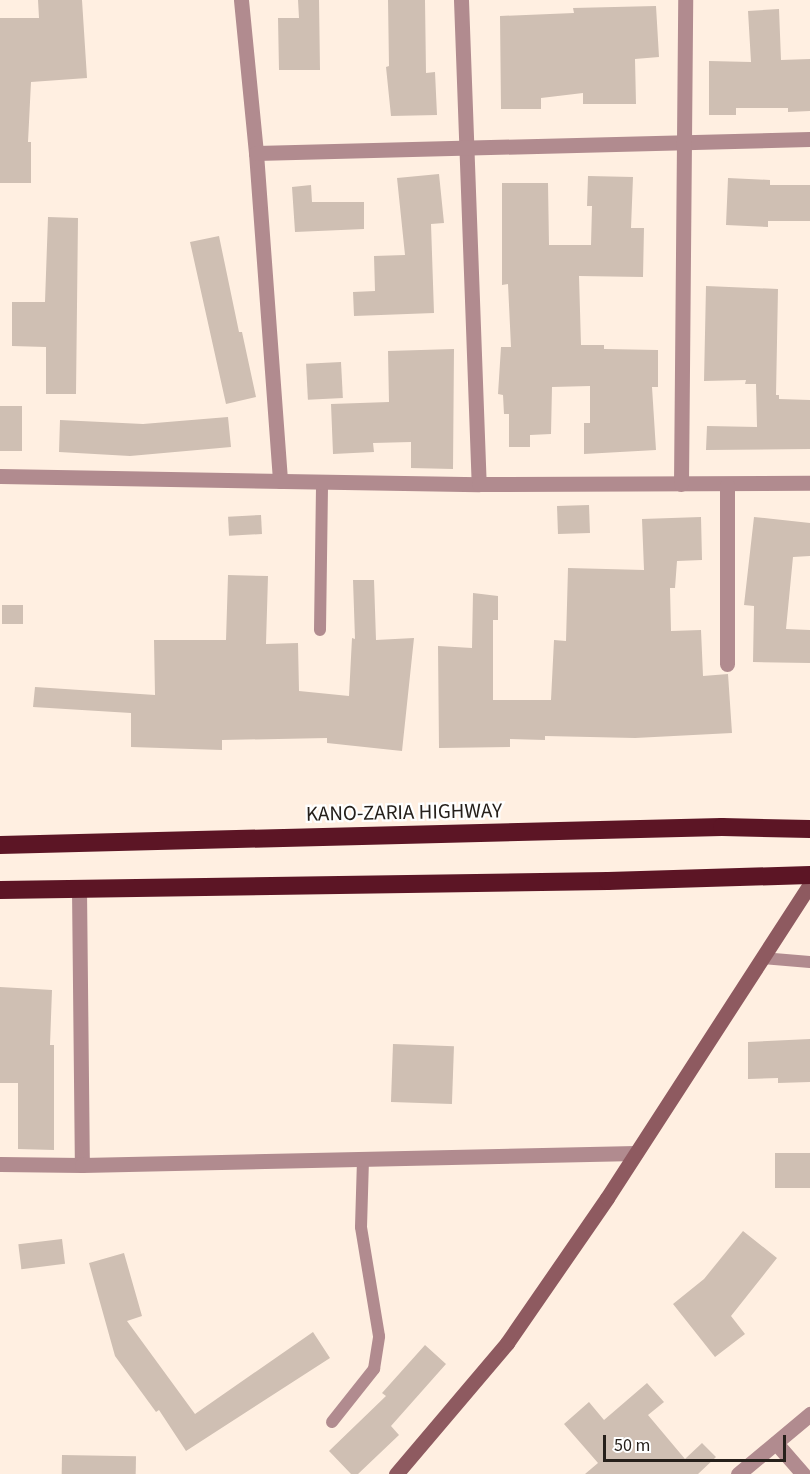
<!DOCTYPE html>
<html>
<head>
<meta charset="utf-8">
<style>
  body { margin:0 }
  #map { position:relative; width:810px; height:1474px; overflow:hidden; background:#ffefe1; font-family:"Source Sans 3",sans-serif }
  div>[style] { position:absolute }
  .building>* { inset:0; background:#cfbfb3; transform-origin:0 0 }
  .lane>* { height:12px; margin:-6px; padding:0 6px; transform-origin:6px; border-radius:6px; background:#b18b8f }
  .street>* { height:15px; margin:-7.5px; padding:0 7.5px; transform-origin:7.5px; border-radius:7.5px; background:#b18b8f }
  .secondary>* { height:15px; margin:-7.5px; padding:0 7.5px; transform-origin:7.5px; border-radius:7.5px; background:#8e5a60 }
  .highway>* { height:18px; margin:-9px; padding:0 9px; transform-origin:9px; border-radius:9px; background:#5c1525 }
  span { translate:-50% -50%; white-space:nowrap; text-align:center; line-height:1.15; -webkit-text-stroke:4.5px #fff; paint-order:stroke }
  .street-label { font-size:21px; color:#26201b }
  .scale { position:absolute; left:603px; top:1435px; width:183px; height:27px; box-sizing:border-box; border:3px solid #26201b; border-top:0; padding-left:8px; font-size:18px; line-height:21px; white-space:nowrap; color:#26201b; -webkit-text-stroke:4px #fff; paint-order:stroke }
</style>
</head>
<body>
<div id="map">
  <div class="building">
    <div style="clip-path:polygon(38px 0,82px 0,87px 78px,31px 82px,28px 142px,31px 142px,31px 183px,0 183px,0 18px,39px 18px)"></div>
    <div style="clip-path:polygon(298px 0,319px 0,320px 70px,279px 70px,278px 18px,299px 18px)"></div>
    <div style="clip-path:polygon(388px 0,425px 0,426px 73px,435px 72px,437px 115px,391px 116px,386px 67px,389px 66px)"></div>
    <div style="clip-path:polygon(656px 6px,659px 57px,635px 59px,636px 104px,583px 104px,583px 93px,541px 98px,541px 109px,501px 109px,500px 16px,574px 13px,573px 8px)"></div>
    <div style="clip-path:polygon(779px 9px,781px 60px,810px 59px,810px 111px,788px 112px,788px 108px,736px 108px,736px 115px,709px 115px,709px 61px,751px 62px,748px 11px)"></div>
    <div style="clip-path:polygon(439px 174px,444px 223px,431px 224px,434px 313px,354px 316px,353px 292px,375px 291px,374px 256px,405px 255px,397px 178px)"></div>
    <div style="clip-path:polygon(588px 176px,633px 177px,631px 228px,644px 228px,643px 277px,579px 276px,581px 345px,604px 345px,604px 349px,658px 350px,658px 387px,652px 387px,656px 450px,584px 454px,584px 423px,590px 423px,590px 386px,552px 387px,551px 434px,530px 435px,530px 447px,509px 447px,509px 414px,504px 414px,503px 395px,498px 394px,501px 347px,511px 347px,508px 284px,502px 285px,502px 183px,548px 183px,549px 245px,591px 245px,592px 206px,587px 206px)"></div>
    <div style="clip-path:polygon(728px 178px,770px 180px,770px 185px,810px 185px,810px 221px,768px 221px,768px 227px,726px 225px)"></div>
    <div style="clip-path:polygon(311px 185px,312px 202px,364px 202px,364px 229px,295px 232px,292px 187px)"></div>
    <div style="clip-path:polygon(48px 217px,78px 218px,76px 394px,46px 394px,46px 347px,12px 346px,12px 302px,45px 302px)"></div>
    <div style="clip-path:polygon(219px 236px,239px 332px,242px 332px,256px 397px,226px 404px,190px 242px)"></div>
    <div style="clip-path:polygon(706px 286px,778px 289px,776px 395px,779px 395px,779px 399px,810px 400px,810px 449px,706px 450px,707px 426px,757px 427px,756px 384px,745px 384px,746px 380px,704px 381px)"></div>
    <div style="clip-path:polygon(454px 349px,453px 469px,411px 468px,411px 442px,373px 443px,374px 452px,333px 454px,331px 404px,389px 402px,388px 351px)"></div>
    <div style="left:341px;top:362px;width:36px;height:35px;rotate:87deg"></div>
    <div style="left:0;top:406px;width:22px;height:45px"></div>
    <div style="clip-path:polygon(228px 417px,231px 447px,130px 456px,59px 452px,60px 420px,143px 424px)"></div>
    <div style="left:589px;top:505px;width:28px;height:32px;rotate:88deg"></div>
    <div style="left:261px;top:515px;width:19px;height:33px;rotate:87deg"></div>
    <div style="clip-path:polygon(701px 517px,702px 560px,677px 561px,675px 588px,670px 588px,671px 631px,701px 630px,703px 676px,728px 674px,732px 733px,635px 738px,545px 736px,545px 740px,510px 739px,510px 747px,439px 748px,438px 646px,472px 648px,473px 593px,498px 596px,498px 620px,493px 620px,493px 700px,551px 700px,554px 640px,566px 641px,568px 568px,644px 570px,642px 519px)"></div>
    <div style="clip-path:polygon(754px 517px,810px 523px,810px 556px,793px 557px,786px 629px,810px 630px,810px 663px,753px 662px,754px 606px,744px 605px)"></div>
    <div style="clip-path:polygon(228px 575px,268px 576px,266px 644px,298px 643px,299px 691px,349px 696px,352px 638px,355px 639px,353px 580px,374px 580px,376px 640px,414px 638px,402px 751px,327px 743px,327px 738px,222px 740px,222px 750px,131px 747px,131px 713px,33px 707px,35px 687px,155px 695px,154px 640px,226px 640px)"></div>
    <div style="left:2px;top:605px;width:21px;height:19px"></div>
    <div style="clip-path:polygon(0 987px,52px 990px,50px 1045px,54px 1045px,54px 1150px,18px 1149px,18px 1083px,0 1083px)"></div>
    <div style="clip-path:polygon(810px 1039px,810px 1082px,778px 1083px,778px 1078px,748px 1079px,748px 1042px)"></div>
    <div style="left:393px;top:1044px;width:61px;height:58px;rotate:2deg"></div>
    <div style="left:810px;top:1153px;width:35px;height:35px;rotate:90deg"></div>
    <div style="clip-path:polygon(743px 1231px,777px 1258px,731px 1316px,745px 1334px,715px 1357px,673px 1304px,704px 1279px)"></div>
    <div style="left:62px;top:1239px;width:25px;height:44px;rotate:83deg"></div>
    <div style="clip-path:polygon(124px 1253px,142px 1316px,127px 1321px,195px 1414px,313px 1332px,330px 1358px,186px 1451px,159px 1410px,156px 1412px,115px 1356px,89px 1263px)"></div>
    <div style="clip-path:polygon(425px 1345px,446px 1364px,391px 1426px,399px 1435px,358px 1474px,351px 1474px,329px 1451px,386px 1396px,382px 1393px)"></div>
    <div style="clip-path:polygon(647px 1383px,664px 1402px,648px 1415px,685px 1459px,702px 1443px,716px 1457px,698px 1474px,585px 1474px,598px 1463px,564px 1424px,589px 1402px,604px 1420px)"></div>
    <div style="left:62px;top:1455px;width:74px;height:19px;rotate:1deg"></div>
  </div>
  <div class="lane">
    <div style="left:320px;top:630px;width:149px;rotate:-89.2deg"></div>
    <div style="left:762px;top:958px;width:48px;rotate:4.8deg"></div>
    <div style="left:332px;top:1422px;width:68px;rotate:-51.6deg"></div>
    <div style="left:374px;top:1369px;width:33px;rotate:-81deg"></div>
    <div style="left:379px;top:1336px;width:110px;rotate:-99.4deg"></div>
    <div style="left:361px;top:1227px;width:68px;rotate:-88.3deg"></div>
  </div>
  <div class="street">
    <div style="left:241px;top:0;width:154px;rotate:84.4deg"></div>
    <div style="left:256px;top:153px;width:329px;rotate:85.8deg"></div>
    <div style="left:461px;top:0;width:484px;rotate:87.9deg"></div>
    <div style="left:256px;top:153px;width:554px;rotate:-1.45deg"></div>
    <div style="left:0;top:476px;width:479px;rotate:1deg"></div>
    <div style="left:479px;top:484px;width:331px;rotate:-0.2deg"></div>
    <div style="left:681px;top:484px;width:484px;rotate:-89.5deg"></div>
    <div style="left:727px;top:485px;width:179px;rotate:90deg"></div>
    <div style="left:79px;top:889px;width:276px;rotate:89.4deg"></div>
    <div style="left:0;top:1164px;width:82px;rotate:0.7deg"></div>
    <div style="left:82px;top:1165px;width:554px;rotate:-1.24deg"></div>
    <div style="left:776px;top:1443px;width:41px;rotate:48.9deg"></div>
    <div style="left:738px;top:1474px;width:94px;rotate:-39.8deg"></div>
  </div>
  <div class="secondary">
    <div style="left:396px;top:1474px;width:172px;rotate:-49.7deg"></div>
    <div style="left:507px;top:1343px;width:176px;rotate:-55.4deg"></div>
    <div style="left:607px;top:1198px;width:374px;rotate:-57.1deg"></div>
  </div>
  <div class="highway">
    <div style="left:0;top:845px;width:722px;rotate:-1.43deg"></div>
    <div style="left:722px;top:827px;width:88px;rotate:1.3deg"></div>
    <div style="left:0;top:890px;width:608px;rotate:-0.85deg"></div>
    <div style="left:608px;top:881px;width:202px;rotate:-1.7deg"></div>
  </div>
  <div class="street-label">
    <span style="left:404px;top:812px;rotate:-1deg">KANO-ZARIA HIGHWAY</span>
  </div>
  <div class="scale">50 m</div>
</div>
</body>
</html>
